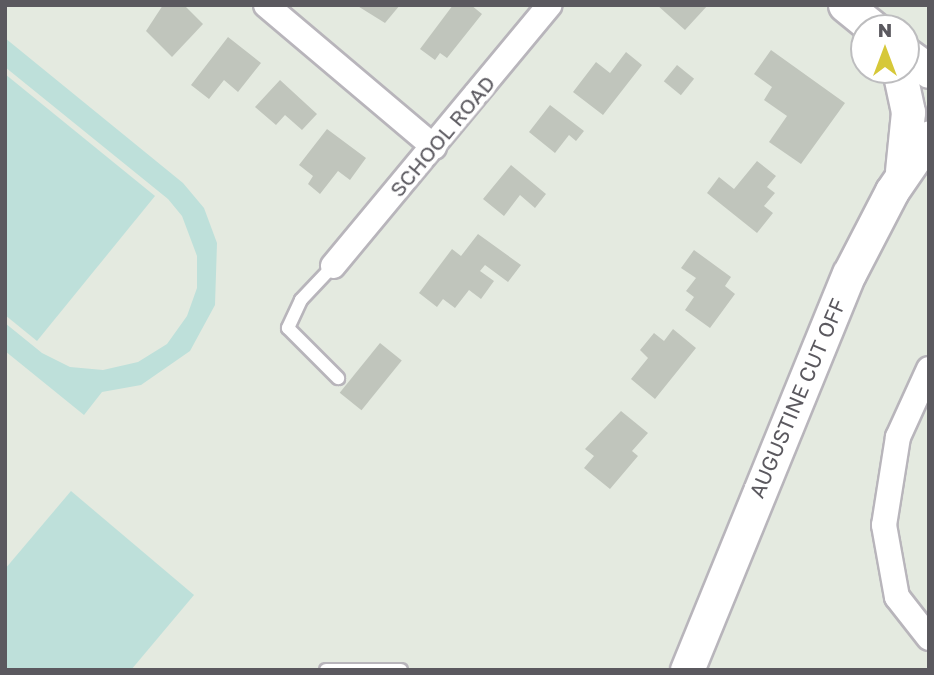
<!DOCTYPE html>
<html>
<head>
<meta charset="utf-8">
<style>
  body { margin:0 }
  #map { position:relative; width:934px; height:675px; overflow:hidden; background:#e4eae0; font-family:"Golos Text",sans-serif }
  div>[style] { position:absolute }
  .green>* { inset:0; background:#bee0da }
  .building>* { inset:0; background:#c0c5bc; transform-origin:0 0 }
  .roads { filter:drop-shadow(2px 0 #b8b5bb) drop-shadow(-2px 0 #b8b5bb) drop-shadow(0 2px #b8b5bb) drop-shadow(0 -2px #b8b5bb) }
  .lane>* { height:12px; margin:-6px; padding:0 6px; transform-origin:6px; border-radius:6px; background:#fff }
  .street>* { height:24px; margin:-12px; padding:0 12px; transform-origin:12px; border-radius:12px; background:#fff }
  .secondary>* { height:33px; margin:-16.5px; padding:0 16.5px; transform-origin:16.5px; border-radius:16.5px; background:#fff }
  span { translate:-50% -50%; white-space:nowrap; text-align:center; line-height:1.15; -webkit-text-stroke:7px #fff; paint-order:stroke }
  .street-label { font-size:21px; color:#5b595f }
  .frame { position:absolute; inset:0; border:7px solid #5b595f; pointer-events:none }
  .north { position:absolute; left:850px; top:14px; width:70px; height:70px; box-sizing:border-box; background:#fff; border:2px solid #bdbdbf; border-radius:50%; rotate:0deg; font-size:19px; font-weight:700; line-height:28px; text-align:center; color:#5b595f }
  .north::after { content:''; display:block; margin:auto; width:24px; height:32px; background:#d6c839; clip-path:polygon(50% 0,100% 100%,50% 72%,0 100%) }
</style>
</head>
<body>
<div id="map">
  <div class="green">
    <div style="clip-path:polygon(5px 38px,183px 183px,204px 208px,217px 243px,215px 305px,190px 351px,141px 385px,102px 392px,84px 415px,5px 351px,5px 323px,42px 353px,70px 367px,103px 370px,138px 362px,167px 344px,187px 316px,197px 288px,197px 256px,182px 216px,168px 199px,5px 67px)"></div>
    <div style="clip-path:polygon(5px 74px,155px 196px,37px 341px,5px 315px)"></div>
    <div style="clip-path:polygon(71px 491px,194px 595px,131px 670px,5px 670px,5px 569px)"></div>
  </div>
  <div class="building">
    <div style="clip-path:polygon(163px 5px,184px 5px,203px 24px,172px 57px,146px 31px)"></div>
    <div style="clip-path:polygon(356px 5px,400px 5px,385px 23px)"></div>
    <div style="clip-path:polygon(453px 5px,471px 5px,482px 14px,447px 58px,440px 53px,435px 60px,420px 49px)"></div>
    <div style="clip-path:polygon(657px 5px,708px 5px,685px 30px)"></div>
    <div style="clip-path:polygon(228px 37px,261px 63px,238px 92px,224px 80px,209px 99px,191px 85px)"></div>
    <div style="clip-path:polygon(771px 50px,845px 103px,801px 164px,769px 142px,787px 116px,764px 100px,772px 87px,754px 74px)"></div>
    <div style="clip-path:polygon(626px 52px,642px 65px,603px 115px,573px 92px,596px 62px,610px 73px)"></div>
    <div style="left:677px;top:65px;width:22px;height:21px;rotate:39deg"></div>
    <div style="clip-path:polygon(280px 80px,317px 114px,302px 130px,285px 115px,276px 125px,255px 107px)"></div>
    <div style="clip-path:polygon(550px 105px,584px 131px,576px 141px,569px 135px,555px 153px,529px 132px)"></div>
    <div style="clip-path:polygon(327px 129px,366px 158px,350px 180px,338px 171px,320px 194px,308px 184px,313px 176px,299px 165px)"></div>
    <div style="clip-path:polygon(757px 161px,776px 176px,767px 187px,775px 193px,764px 206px,773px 213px,757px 233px,707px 193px,719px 177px,734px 189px)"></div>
    <div style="clip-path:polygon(511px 165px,546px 194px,535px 208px,520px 195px,504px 216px,483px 199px)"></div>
    <div style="clip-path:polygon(478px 234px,521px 265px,508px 282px,485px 265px,480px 271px,494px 281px,481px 299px,469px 290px,455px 308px,443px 299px,437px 307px,419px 293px,452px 249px,461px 256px)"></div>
    <div style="clip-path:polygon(694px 250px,731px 277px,725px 286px,735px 294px,710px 328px,685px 310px,694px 297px,686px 291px,696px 278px,681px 268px)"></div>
    <div style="clip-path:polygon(673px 329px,696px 348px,655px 399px,631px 379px,648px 358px,640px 350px,654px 333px,664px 341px)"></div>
    <div style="left:380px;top:343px;width:28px;height:64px;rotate:39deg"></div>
    <div style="clip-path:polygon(621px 411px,648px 433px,632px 451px,638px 456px,610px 489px,584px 468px,594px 456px,585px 449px)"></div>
  </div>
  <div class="roads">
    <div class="lane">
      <div style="left:333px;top:266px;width:47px;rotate:133.3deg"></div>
      <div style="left:301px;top:300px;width:31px;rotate:115deg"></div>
      <div style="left:288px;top:328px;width:71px;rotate:45deg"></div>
      <div style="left:326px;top:670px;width:75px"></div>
    </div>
    <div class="street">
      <div style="left:266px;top:5px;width:220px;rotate:40.2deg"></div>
      <div style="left:333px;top:266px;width:339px;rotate:-50.3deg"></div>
      <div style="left:929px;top:369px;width:75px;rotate:114.5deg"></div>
      <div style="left:898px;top:437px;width:89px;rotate:99deg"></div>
      <div style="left:884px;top:525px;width:73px;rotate:79.8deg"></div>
      <div style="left:897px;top:597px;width:52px;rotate:52deg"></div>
    </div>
    <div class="secondary">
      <div style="left:845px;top:5px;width:36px;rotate:39deg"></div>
      <div style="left:906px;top:54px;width:29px;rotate:36deg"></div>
      <div style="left:899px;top:70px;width:43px;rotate:77.9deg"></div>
      <div style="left:908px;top:112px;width:59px;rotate:95.8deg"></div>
      <div style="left:687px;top:670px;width:428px;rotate:-67.8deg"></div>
      <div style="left:849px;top:274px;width:93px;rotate:-62.6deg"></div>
      <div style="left:892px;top:191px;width:65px;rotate:-55.6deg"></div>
    </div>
  </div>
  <div class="street-label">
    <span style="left:442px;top:136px;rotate:-50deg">SCHOOL ROAD</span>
    <span style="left:797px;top:398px;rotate:-67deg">AUGUSTINE CUT OFF</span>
  </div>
  <div class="frame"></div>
  <div class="north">N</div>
</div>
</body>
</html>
